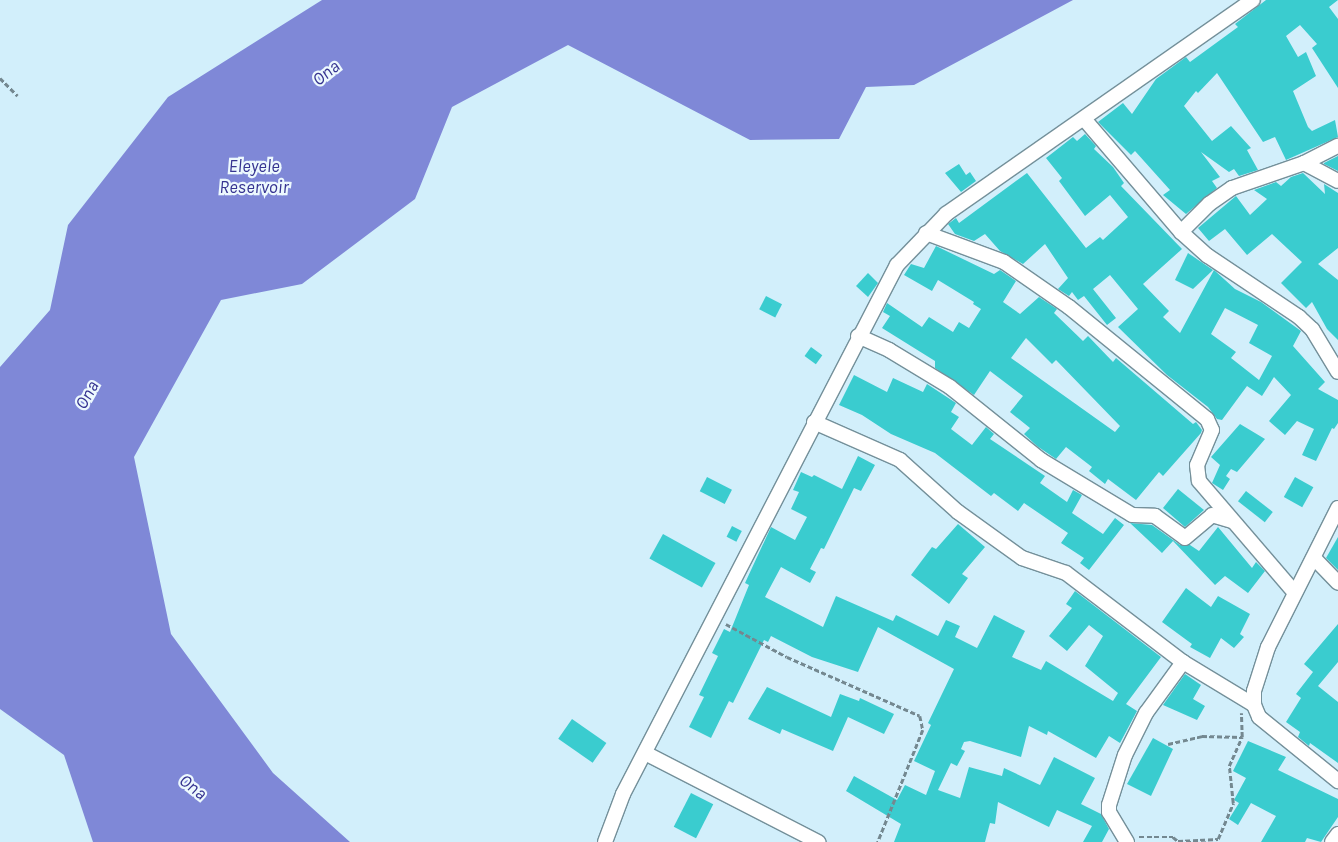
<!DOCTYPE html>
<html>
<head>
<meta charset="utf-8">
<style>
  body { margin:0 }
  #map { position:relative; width:1338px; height:842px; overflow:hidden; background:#d2effb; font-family:Karla,sans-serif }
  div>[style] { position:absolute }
  .water>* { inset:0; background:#7f88d7 }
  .building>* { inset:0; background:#3acccf; transform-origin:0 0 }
  .path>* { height:2.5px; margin-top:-1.25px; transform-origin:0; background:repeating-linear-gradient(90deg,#748890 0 5px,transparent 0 7.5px) }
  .roads { filter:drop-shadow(1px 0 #74909a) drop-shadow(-1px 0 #74909a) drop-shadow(0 1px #74909a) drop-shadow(0 -1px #74909a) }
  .minor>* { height:14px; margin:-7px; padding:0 7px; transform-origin:7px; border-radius:7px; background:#fff }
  span { translate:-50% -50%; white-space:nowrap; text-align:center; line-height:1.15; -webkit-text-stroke:4.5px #edf9fe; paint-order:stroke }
  .water-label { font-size:18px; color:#363491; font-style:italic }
</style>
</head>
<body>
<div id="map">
  <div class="water">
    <div style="clip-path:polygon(322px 0,1073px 0,914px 85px,866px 87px,839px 139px,750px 140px,568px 45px,452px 107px,415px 199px,302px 284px,221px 300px,134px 457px,171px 634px,273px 773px,350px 842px,93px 842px,64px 755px,0 709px,0 367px,50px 310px,68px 225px,168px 97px)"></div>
  </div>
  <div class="building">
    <div style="clip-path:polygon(1266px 0,1338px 0,1329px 7px,1338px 19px,1338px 88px,1312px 48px,1317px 44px,1300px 25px,1286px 36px,1298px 57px,1306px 52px,1316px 76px,1293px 91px,1308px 127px,1312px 131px,1335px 120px,1338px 137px,1286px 160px,1275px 137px,1263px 142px,1217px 73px,1198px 93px,1196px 91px,1184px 106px,1212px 141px,1231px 126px,1251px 148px,1247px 150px,1258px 170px,1239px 176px,1234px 169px,1229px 172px,1201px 152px,1220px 177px,1212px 181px,1217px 188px,1186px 214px,1163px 195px,1170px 190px,1135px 151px,1131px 155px,1098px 122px,1123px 103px,1132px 114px,1156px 79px,1186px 57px,1190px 62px,1238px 27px,1235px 24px)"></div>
    <div style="clip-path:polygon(evenodd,1085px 134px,1096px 146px,1094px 149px,1113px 167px,1124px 183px,1121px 186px,1182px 249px,1143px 284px,1169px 311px,1163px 317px,1180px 333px,1214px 270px,1235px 289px,1261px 302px,1301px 331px,1293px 346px,1325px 382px,1318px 389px,1338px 400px,1338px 423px,1334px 429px,1332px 428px,1316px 461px,1302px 455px,1314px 429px,1297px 421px,1285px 435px,1269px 421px,1291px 395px,1274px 377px,1262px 396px,1247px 386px,1222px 420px,1217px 419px,1208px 407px,1167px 375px,1118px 327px,1138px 309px,1110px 275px,1093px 289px,1116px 318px,1107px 325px,1084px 296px,1078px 300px,1072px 292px,1069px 296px,1058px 289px,1068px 278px,1045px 244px,1023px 264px,1000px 251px,985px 234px,974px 241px,955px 234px,948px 224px,956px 218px,959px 223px,1027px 173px,1086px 248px,1100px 237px,1103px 240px,1128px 217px,1110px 195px,1085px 216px,1059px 181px,1062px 178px,1046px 158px,1073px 137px,1077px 141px,1085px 134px,1225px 308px,1258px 325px,1249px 343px,1272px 356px,1259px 380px,1231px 358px,1236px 352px,1211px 334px,1225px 308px)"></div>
    <div style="clip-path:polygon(1338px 156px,1338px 171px,1324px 164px,1324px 163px)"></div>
    <div style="clip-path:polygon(959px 164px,966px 175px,970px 172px,976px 181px,961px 192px,945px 173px)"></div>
    <div style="clip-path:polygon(1303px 173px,1325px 194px,1324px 184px,1338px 193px,1338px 248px,1318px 264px,1338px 280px,1338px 340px,1327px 329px,1312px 302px,1306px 308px,1281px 283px,1302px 262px,1272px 234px,1247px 255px,1225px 229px,1209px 241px,1198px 228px,1236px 196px,1250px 215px,1267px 199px,1254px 190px,1276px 182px,1281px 186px,1291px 177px)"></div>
    <div style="clip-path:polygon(evenodd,936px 246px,994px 274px,1000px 270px,1016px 281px,1003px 302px,1020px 314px,1039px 297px,1057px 309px,1054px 313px,1083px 341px,1088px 336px,1113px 362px,1116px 358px,1193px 424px,1196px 422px,1202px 430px,1201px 433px,1163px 476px,1159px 472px,1136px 500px,1108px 479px,1105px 484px,1089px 471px,1092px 467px,1066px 447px,1056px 459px,1037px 446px,1024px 434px,1030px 428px,1010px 412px,1023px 396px,990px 371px,974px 395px,935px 368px,935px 361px,882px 328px,890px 316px,883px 312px,887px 303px,922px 327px,929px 317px,953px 332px,959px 322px,969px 328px,981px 309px,973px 304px,974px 302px,938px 280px,932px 291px,904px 275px,911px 264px,924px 268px,936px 246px,1026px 338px,1052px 364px,1056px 360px,1120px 426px,1115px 432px,1011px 358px,1026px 338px)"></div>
    <div style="clip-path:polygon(1188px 253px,1213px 270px,1193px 289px,1175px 280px)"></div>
    <div style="clip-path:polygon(868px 273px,878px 283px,868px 297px,856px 286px)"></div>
    <div style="left:766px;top:296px;width:18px;height:15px;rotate:27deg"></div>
    <div style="left:811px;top:347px;width:14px;height:11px;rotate:36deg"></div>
    <div style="clip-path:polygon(854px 375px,887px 392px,893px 378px,923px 392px,927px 384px,956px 403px,951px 412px,959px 417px,951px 429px,972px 445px,986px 427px,994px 434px,990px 439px,1045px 476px,1040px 483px,1067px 502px,1073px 490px,1082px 495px,1072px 513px,1103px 534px,1115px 518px,1124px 525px,1089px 570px,1080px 563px,1084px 558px,1061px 543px,1068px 533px,1024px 503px,1018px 511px,994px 493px,991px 496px,935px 453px,891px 434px,862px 415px,839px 405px)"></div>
    <div style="clip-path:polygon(1240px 424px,1265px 439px,1237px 472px,1231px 469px,1226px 476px,1230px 479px,1223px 490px,1212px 483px,1220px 465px,1211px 457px)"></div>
    <div style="clip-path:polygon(858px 456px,875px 465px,861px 491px,854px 488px,824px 549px,821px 548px,810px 569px,816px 572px,810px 583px,781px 567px,765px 597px,823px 627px,836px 596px,893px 621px,896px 615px,938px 636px,946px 620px,960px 626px,955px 637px,977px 648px,994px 615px,1025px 631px,1012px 657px,1041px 670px,1046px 661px,1113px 701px,1118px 693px,1085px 666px,1103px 636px,1089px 625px,1067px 651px,1049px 636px,1072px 608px,1066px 604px,1075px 591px,1161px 657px,1126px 704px,1137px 711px,1120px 743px,1109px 736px,1096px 758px,1048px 731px,1047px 735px,1029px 726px,1021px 757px,970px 741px,964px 742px,961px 749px,965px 751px,957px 766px,951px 763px,938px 790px,960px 798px,969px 767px,1002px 776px,1004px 768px,1040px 785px,1054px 757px,1095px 778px,1081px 804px,1101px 814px,1109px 829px,1102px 842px,1083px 842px,1092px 826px,1057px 810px,1049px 827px,998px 802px,995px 824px,990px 823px,985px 842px,894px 842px,901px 824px,846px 791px,854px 776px,897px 800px,905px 785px,926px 795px,935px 771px,914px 761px,931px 725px,928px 723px,954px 669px,878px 627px,858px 672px,812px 657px,771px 636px,768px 642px,764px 640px,733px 703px,729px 701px,711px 738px,689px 727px,704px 697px,699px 695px,718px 656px,712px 653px,724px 629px,730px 632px,749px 585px,745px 583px,771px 527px,795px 540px,807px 517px,791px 509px,799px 492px,793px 490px,801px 472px,812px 477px,814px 475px,842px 489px)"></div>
    <div style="left:707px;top:477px;width:28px;height:16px;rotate:27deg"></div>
    <div style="left:1295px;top:477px;width:21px;height:23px;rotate:29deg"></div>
    <div style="clip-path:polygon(1178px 489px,1204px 510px,1185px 527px,1163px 508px)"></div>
    <div style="left:1246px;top:491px;width:34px;height:13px;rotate:38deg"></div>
    <div style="clip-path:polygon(1130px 523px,1152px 525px,1180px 545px,1190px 545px,1199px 551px,1218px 527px,1252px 568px,1256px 562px,1265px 571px,1248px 593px,1225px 576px,1215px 585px,1173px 541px,1162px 553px)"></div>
    <div style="clip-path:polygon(958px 524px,985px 547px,962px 574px,968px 578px,949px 604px,911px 575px,932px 547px,936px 549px)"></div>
    <div style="left:732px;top:526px;width:11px;height:12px;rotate:27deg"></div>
    <div style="left:663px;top:534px;width:60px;height:28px;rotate:29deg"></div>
    <div style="clip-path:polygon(1338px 537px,1338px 570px,1326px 558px)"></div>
    <div style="clip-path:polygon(1186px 588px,1211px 607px,1218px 596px,1250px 614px,1240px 634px,1244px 637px,1234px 648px,1221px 638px,1210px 658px,1190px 647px,1192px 644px,1162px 622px)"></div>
    <div style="clip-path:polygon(1338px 624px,1338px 662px,1318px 686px,1338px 702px,1338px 763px,1310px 743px,1309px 746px,1298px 737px,1300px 732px,1286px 722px,1301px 698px,1296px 694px,1313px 672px,1304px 664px)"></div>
    <div style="clip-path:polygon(1185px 674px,1201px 685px,1193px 699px,1205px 706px,1197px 720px,1163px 705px)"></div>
    <div style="clip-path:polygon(767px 687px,831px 717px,840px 694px,859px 701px,860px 698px,894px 714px,884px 734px,848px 717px,833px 751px,782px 729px,780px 734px,748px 719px)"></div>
    <div style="left:572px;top:719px;width:42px;height:24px;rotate:35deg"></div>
    <div style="clip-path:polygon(1153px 738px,1173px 749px,1151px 796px,1127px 784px)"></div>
    <div style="clip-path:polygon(1248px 741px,1286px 757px,1278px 770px,1338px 799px,1338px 817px,1321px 842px,1307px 838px,1305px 842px,1261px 842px,1276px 816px,1251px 803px,1238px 825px,1229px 819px,1239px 803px,1234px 800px,1246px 778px,1233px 771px)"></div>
    <div style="left:691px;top:793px;width:25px;height:38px;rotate:27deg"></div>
  </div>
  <div class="path">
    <div style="left:0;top:78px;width:25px;rotate:45deg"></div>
    <div style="left:726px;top:624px;width:69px;rotate:28.4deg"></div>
    <div style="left:787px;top:657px;width:145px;rotate:23.9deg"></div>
    <div style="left:920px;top:716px;width:14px;rotate:78deg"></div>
    <div style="left:923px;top:730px;width:121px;rotate:111.9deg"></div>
    <div style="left:1168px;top:744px;width:35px;rotate:-13deg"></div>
    <div style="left:1202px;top:736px;width:40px;rotate:1.4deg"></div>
    <div style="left:1139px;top:837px;width:34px"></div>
    <div style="left:1173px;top:837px;width:6px;rotate:39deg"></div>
    <div style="left:1178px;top:841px;width:40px;rotate:-2.9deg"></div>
    <div style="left:1218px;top:839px;width:39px;rotate:-67deg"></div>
    <div style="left:1233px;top:803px;width:37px;rotate:-96deg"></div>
    <div style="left:1229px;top:766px;width:32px;rotate:-66deg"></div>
    <div style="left:1242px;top:737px;width:24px;rotate:-92deg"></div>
  </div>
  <div class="roads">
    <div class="minor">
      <div style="left:1085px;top:120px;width:148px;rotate:49.4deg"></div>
      <div style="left:1181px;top:232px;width:36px;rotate:42deg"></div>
      <div style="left:1208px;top:256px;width:110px;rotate:33.8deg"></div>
      <div style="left:1299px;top:317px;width:18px;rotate:43deg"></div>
      <div style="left:1312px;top:329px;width:50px;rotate:58.8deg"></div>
      <div style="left:1304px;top:163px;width:38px;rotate:-27deg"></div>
      <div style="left:1181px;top:232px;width:40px;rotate:-45deg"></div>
      <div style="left:1209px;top:204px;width:28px;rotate:-35deg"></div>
      <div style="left:1232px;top:188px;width:76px;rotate:-19.1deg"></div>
      <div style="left:1304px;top:163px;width:38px;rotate:28deg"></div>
      <div style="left:926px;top:233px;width:83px;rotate:20.4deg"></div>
      <div style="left:1004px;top:262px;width:79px;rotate:34.7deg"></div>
      <div style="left:1069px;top:307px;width:178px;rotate:39.1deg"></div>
      <div style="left:1207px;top:419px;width:12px;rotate:66deg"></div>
      <div style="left:1212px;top:430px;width:38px;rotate:113deg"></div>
      <div style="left:1197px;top:465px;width:16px;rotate:83deg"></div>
      <div style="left:1199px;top:481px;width:146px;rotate:49.4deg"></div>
      <div style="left:858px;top:336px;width:34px;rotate:24deg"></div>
      <div style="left:889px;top:350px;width:71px;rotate:31.2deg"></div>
      <div style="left:950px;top:387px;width:117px;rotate:38.7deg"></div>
      <div style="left:1041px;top:460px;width:106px;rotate:31.1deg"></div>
      <div style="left:1132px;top:515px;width:23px;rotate:2deg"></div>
      <div style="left:1155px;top:516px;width:37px;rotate:36deg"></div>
      <div style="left:1185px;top:538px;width:35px;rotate:-40deg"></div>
      <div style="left:1212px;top:515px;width:21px;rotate:17deg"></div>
      <div style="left:814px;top:422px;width:94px;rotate:23.8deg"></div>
      <div style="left:900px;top:460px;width:78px;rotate:41.9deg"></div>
      <div style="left:958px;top:512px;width:79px;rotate:35.7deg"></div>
      <div style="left:1022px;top:558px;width:46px;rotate:18.8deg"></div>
      <div style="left:1066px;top:573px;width:147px;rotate:37.3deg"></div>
      <div style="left:1183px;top:662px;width:83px;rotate:31.2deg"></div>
      <div style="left:1338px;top:508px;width:156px;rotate:116.7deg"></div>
      <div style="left:1268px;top:647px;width:46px;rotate:107.7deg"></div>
      <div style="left:1254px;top:691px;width:14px;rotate:90deg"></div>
      <div style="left:1254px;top:705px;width:13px;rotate:67deg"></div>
      <div style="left:1259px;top:717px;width:102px;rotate:39deg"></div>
      <div style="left:1315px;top:559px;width:33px;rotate:46deg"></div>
      <div style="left:645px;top:753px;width:195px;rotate:27.2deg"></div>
      <div style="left:605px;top:842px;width:51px;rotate:-69.4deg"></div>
      <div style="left:623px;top:794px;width:596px;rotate:-62.62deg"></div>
      <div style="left:897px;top:265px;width:71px;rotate:-46.1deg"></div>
      <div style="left:946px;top:214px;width:374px;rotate:-34.9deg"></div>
      <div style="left:1127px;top:842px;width:35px;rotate:-121deg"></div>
      <div style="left:1109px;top:812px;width:7px;rotate:-90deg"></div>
      <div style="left:1109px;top:805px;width:52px;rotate:-72.3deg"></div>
      <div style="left:1125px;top:755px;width:47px;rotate:-63.4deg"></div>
      <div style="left:1146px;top:713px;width:63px;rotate:-54deg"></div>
      <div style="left:1332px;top:842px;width:10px;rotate:-53deg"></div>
    </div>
  </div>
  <div class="water-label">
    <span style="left:326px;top:73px;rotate:-39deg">Ona</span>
    <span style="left:254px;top:177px">Eleyele<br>Reservoir</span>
    <span style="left:87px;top:395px;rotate:-61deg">Ona</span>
    <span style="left:193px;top:787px;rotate:38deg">Ona</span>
  </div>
</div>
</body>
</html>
